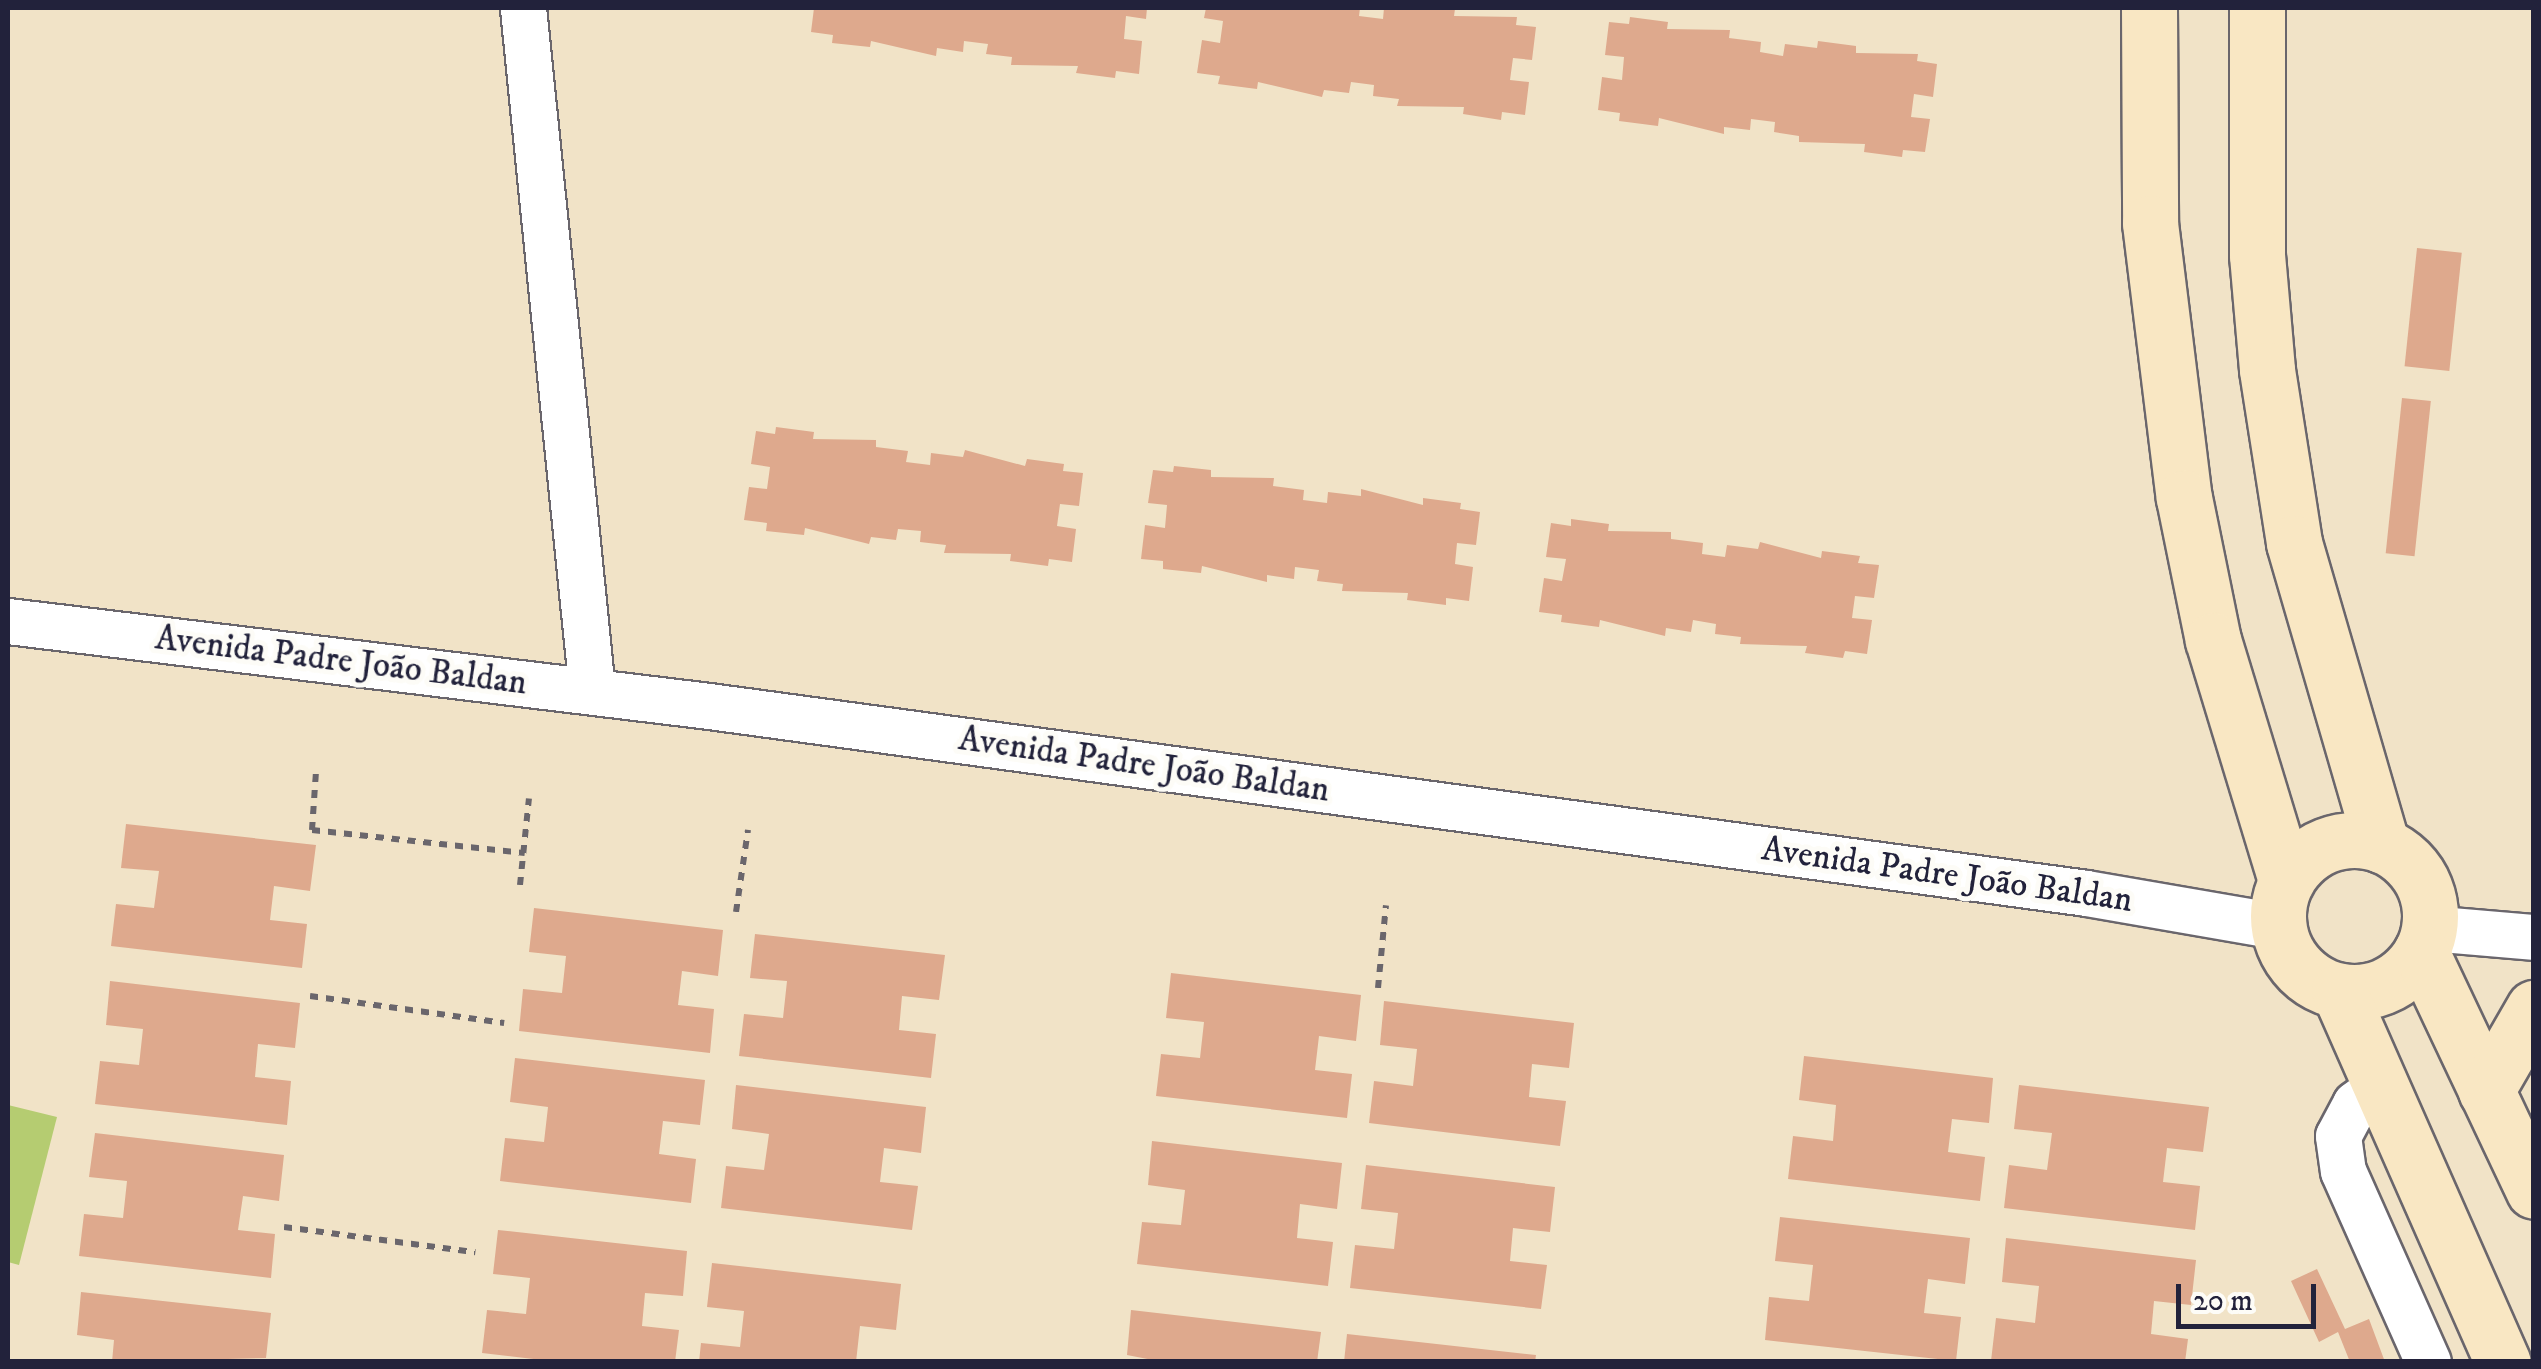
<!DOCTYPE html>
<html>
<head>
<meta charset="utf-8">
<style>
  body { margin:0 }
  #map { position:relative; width:2541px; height:1369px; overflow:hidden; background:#f1e3c7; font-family:"IM FELL DW Pica",serif }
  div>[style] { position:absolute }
  .green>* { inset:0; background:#b5cc71 }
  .building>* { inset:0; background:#dea98d; transform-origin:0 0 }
  .path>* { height:6px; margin-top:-3px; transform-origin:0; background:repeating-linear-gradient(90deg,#6a666c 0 8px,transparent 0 16px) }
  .roads { filter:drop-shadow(2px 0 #6a666c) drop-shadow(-2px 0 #6a666c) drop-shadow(0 2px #6a666c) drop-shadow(0 -2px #6a666c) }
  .street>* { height:45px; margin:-22.5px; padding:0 22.5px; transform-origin:22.5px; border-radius:22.5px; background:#fff }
  .secondary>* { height:55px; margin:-27.5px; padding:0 27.5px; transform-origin:27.5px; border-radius:27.5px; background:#f9e7c3 }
  .secondary>.ring { margin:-27.5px; padding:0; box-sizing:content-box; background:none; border:55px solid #f9e7c3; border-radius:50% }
  span { translate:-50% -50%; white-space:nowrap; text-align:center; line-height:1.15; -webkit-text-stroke:10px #fdfcf7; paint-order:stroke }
  .street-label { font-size:35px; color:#22223b }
  .frame { position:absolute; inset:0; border:10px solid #22223b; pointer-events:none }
  .scale { position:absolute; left:2176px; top:1284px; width:140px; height:45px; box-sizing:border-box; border:5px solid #22223b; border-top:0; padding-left:12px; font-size:30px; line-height:35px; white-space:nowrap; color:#22223b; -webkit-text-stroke:8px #fdfcf7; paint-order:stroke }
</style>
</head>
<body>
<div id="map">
  <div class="green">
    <div style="clip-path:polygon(8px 1105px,57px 1117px,19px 1265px,8px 1262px)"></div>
  </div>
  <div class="building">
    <div style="clip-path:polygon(814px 8px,1147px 8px,1146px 19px,1126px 16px,1124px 39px,1142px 41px,1139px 74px,1116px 71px,1115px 78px,1076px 73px,1078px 66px,1011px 65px,1012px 57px,986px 54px,988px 44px,964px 41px,963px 52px,937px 48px,936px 56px,871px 41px,870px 47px,832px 43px,833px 35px,811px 32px)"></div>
    <div style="clip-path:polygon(1206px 8px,1360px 8px,1359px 16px,1383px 19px,1384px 8px,1443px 8px,1455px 9px,1454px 16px,1517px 17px,1516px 25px,1536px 27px,1532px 60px,1513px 58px,1510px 80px,1529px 82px,1525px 115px,1502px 112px,1501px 120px,1463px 114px,1464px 107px,1397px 106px,1399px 99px,1373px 96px,1374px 85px,1351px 82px,1349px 93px,1324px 90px,1322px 97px,1258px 82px,1257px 89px,1218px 84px,1220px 76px,1197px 73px,1202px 40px,1220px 43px,1223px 21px,1204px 18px)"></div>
    <div style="clip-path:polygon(1630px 17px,1668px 22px,1667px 29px,1730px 30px,1729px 38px,1761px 42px,1760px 52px,1783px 56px,1785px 44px,1817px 48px,1818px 41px,1856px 46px,1856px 53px,1918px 54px,1917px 61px,1937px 64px,1933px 97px,1914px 94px,1911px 117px,1930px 119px,1925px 152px,1903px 150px,1902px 157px,1864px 152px,1865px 144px,1799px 142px,1799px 136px,1774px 132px,1775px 122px,1751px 119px,1750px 130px,1724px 127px,1724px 134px,1659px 118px,1658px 126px,1619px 121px,1620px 113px,1598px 110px,1602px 77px,1622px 80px,1624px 57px,1605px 55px,1609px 22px,1629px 24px)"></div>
    <div style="left:2417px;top:248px;width:45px;height:119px;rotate:6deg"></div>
    <div style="left:2402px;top:398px;width:29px;height:156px;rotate:6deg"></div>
    <div style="clip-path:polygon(776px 427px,814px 432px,813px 439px,876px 440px,876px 447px,908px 451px,906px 462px,930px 465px,931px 453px,963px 457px,965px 450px,1025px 466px,1027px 459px,1064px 464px,1063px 471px,1083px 473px,1079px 506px,1060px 504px,1057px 526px,1076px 529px,1072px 562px,1049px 559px,1048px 566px,1010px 561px,1011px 554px,944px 553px,946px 545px,920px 542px,921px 531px,898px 529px,896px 540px,871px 537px,869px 544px,805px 528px,804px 535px,766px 531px,767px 523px,744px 520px,749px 487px,767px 489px,770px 467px,751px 464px,756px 431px,775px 434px)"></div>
    <div style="clip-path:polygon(1174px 466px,1211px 470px,1211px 477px,1274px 478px,1273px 486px,1304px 490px,1303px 500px,1327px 503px,1328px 492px,1361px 496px,1361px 489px,1423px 505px,1423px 498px,1461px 503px,1460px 509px,1480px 512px,1476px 545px,1457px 543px,1455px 564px,1473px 567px,1469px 601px,1446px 598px,1446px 605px,1407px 600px,1408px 593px,1342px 591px,1343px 584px,1317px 581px,1319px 570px,1295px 567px,1294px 579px,1267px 575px,1267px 582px,1202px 566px,1201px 573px,1163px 569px,1163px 561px,1141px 559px,1145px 525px,1165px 528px,1167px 505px,1148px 503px,1153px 470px,1173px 472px)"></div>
    <div style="clip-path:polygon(1571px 519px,1609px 524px,1608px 531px,1671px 532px,1671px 539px,1703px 543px,1702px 554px,1725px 557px,1727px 545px,1758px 549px,1760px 542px,1821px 558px,1822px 551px,1860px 556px,1858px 563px,1879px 565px,1874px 598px,1855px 596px,1852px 618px,1872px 620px,1867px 654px,1845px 651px,1843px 658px,1805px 653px,1807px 646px,1740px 644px,1741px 637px,1715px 634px,1716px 624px,1693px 620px,1691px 632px,1666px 628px,1665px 636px,1600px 620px,1599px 627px,1561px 622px,1562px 615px,1539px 612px,1544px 578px,1562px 581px,1566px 559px,1546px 557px,1551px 523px,1571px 526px)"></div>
    <div style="clip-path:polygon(126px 824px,316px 845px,310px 891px,274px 886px,270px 920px,307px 924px,302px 968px,111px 946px,116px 904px,154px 908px,159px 871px,121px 868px)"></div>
    <div style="clip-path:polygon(534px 908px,723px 930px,718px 976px,682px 971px,678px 1005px,714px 1009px,710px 1053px,519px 1031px,523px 989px,562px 993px,566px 956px,529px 952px)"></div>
    <div style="clip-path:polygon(755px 934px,945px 955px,939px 1000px,902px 996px,899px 1030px,936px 1034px,931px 1078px,739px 1056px,744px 1014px,783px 1018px,787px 981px,750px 978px)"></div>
    <div style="clip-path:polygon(1171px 973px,1361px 995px,1356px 1041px,1319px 1036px,1315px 1070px,1352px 1074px,1347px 1118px,1156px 1096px,1161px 1054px,1200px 1058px,1204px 1022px,1166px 1018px)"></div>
    <div style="clip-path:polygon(110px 981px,300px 1003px,295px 1048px,258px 1044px,255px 1077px,291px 1081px,287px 1125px,95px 1104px,100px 1061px,139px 1065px,143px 1029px,106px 1025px)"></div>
    <div style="clip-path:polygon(1384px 1001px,1574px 1023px,1569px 1068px,1532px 1064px,1529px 1097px,1566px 1101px,1560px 1146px,1369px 1123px,1374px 1081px,1413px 1086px,1417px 1049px,1380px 1045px)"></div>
    <div style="clip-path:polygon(1804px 1056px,1993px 1078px,1989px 1123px,1952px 1119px,1948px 1152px,1985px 1157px,1980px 1201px,1788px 1179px,1793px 1136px,1833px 1141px,1836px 1105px,1799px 1100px)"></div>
    <div style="clip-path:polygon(515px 1058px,705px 1080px,700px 1125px,663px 1121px,659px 1154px,696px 1159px,691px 1203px,500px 1181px,505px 1138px,544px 1142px,548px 1107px,510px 1102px)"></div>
    <div style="clip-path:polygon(736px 1085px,926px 1107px,921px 1153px,884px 1148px,880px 1182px,918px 1186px,912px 1230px,721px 1208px,726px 1166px,764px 1170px,769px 1134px,732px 1129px)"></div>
    <div style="clip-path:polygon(2019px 1085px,2209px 1107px,2203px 1152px,2167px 1148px,2163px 1182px,2200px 1186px,2195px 1230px,2004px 1208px,2009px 1165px,2047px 1170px,2052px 1133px,2014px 1129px)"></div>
    <div style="clip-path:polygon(95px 1133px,284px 1155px,279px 1201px,243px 1196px,238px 1230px,275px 1234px,271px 1278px,79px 1256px,84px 1214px,123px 1218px,127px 1181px,89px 1177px)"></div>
    <div style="clip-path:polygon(1152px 1141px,1342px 1163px,1337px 1209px,1300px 1204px,1297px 1238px,1333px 1242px,1328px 1286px,1137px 1264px,1142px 1222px,1181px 1225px,1185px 1190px,1148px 1185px)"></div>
    <div style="clip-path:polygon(1366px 1165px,1555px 1187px,1550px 1232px,1513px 1228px,1510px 1261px,1547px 1265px,1541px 1309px,1350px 1288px,1355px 1245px,1394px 1249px,1398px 1213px,1361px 1209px)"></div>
    <div style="clip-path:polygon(1780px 1217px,1970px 1238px,1965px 1284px,1928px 1279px,1924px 1313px,1961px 1317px,1956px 1361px,1765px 1340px,1769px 1297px,1809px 1301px,1813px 1265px,1775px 1261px)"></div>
    <div style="clip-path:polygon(498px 1230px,687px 1251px,683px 1296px,645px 1293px,642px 1326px,679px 1330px,675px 1362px,559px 1362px,482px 1353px,487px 1310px,526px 1314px,530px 1278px,493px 1274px)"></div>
    <div style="clip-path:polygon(2006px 1238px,2196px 1260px,2191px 1305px,2154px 1301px,2151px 1334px,2188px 1339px,2185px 1362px,1991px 1361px,1996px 1318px,2035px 1323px,2039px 1286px,2002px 1282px)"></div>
    <div style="clip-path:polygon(712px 1263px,901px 1284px,896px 1330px,860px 1326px,856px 1362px,699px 1362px,701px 1343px,740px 1347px,744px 1311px,707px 1307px)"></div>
    <div style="clip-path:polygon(2317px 1269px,2345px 1329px,2369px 1319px,2385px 1362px,2350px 1362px,2338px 1332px,2319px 1342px,2291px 1281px)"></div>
    <div style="clip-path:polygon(81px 1292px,271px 1313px,266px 1358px,112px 1362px,114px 1340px,77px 1335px)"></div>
    <div style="clip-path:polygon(1131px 1310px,1321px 1332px,1317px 1362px,1163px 1362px,1127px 1355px)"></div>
    <div style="clip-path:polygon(1347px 1334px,1536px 1355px,1535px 1362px,1344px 1362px)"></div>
  </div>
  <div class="path">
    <div style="left:312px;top:830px;width:214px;rotate:6.2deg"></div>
    <div style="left:312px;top:830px;width:58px;rotate:-86.1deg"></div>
    <div style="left:520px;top:885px;width:87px;rotate:-84.1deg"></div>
    <div style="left:736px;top:912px;width:83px;rotate:-81.7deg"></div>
    <div style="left:1378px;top:988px;width:83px;rotate:-84.5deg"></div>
    <div style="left:310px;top:996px;width:196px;rotate:7.9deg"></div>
    <div style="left:284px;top:1227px;width:193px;rotate:7.5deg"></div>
  </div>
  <div class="roads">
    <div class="street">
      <div style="left:523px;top:8px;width:686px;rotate:84.23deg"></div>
      <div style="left:8px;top:621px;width:706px;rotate:6.91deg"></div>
      <div style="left:709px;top:706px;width:1390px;rotate:7.73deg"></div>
      <div style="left:2086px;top:893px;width:195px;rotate:9.8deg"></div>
      <div style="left:2429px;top:928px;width:105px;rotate:4.9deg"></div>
      <div style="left:2381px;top:1085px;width:32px;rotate:144deg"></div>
      <div style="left:2355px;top:1104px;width:36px;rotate:118deg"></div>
      <div style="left:2338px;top:1136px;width:35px;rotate:82deg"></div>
      <div style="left:2343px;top:1171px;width:209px;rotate:66deg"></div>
    </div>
    <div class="secondary">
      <div style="left:2149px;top:8px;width:215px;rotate:89.7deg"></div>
      <div style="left:2150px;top:223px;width:277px;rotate:83deg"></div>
      <div style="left:2184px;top:498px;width:145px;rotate:78.5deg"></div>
      <div style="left:2213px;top:640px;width:252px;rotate:73.1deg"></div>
      <div style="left:2257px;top:8px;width:247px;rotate:90deg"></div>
      <div style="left:2257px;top:255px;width:115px;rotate:85deg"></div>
      <div style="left:2267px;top:370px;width:175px;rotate:81.1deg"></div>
      <div style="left:2294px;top:543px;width:315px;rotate:73.8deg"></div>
      <div class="ring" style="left:2278px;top:840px;width:97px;height:97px"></div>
      <div style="left:2421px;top:952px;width:264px;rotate:64.7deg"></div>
      <div style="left:2339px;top:991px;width:406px;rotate:66.2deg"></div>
      <div style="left:2486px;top:1091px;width:96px;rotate:-60deg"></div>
    </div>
  </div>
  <div class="street-label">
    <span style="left:341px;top:661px;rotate:7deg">Avenida Padre João Baldan</span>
    <span style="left:1144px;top:765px;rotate:8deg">Avenida Padre João Baldan</span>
    <span style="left:1947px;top:875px;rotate:8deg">Avenida Padre João Baldan</span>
  </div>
  <div class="frame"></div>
  <div class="scale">20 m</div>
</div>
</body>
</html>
